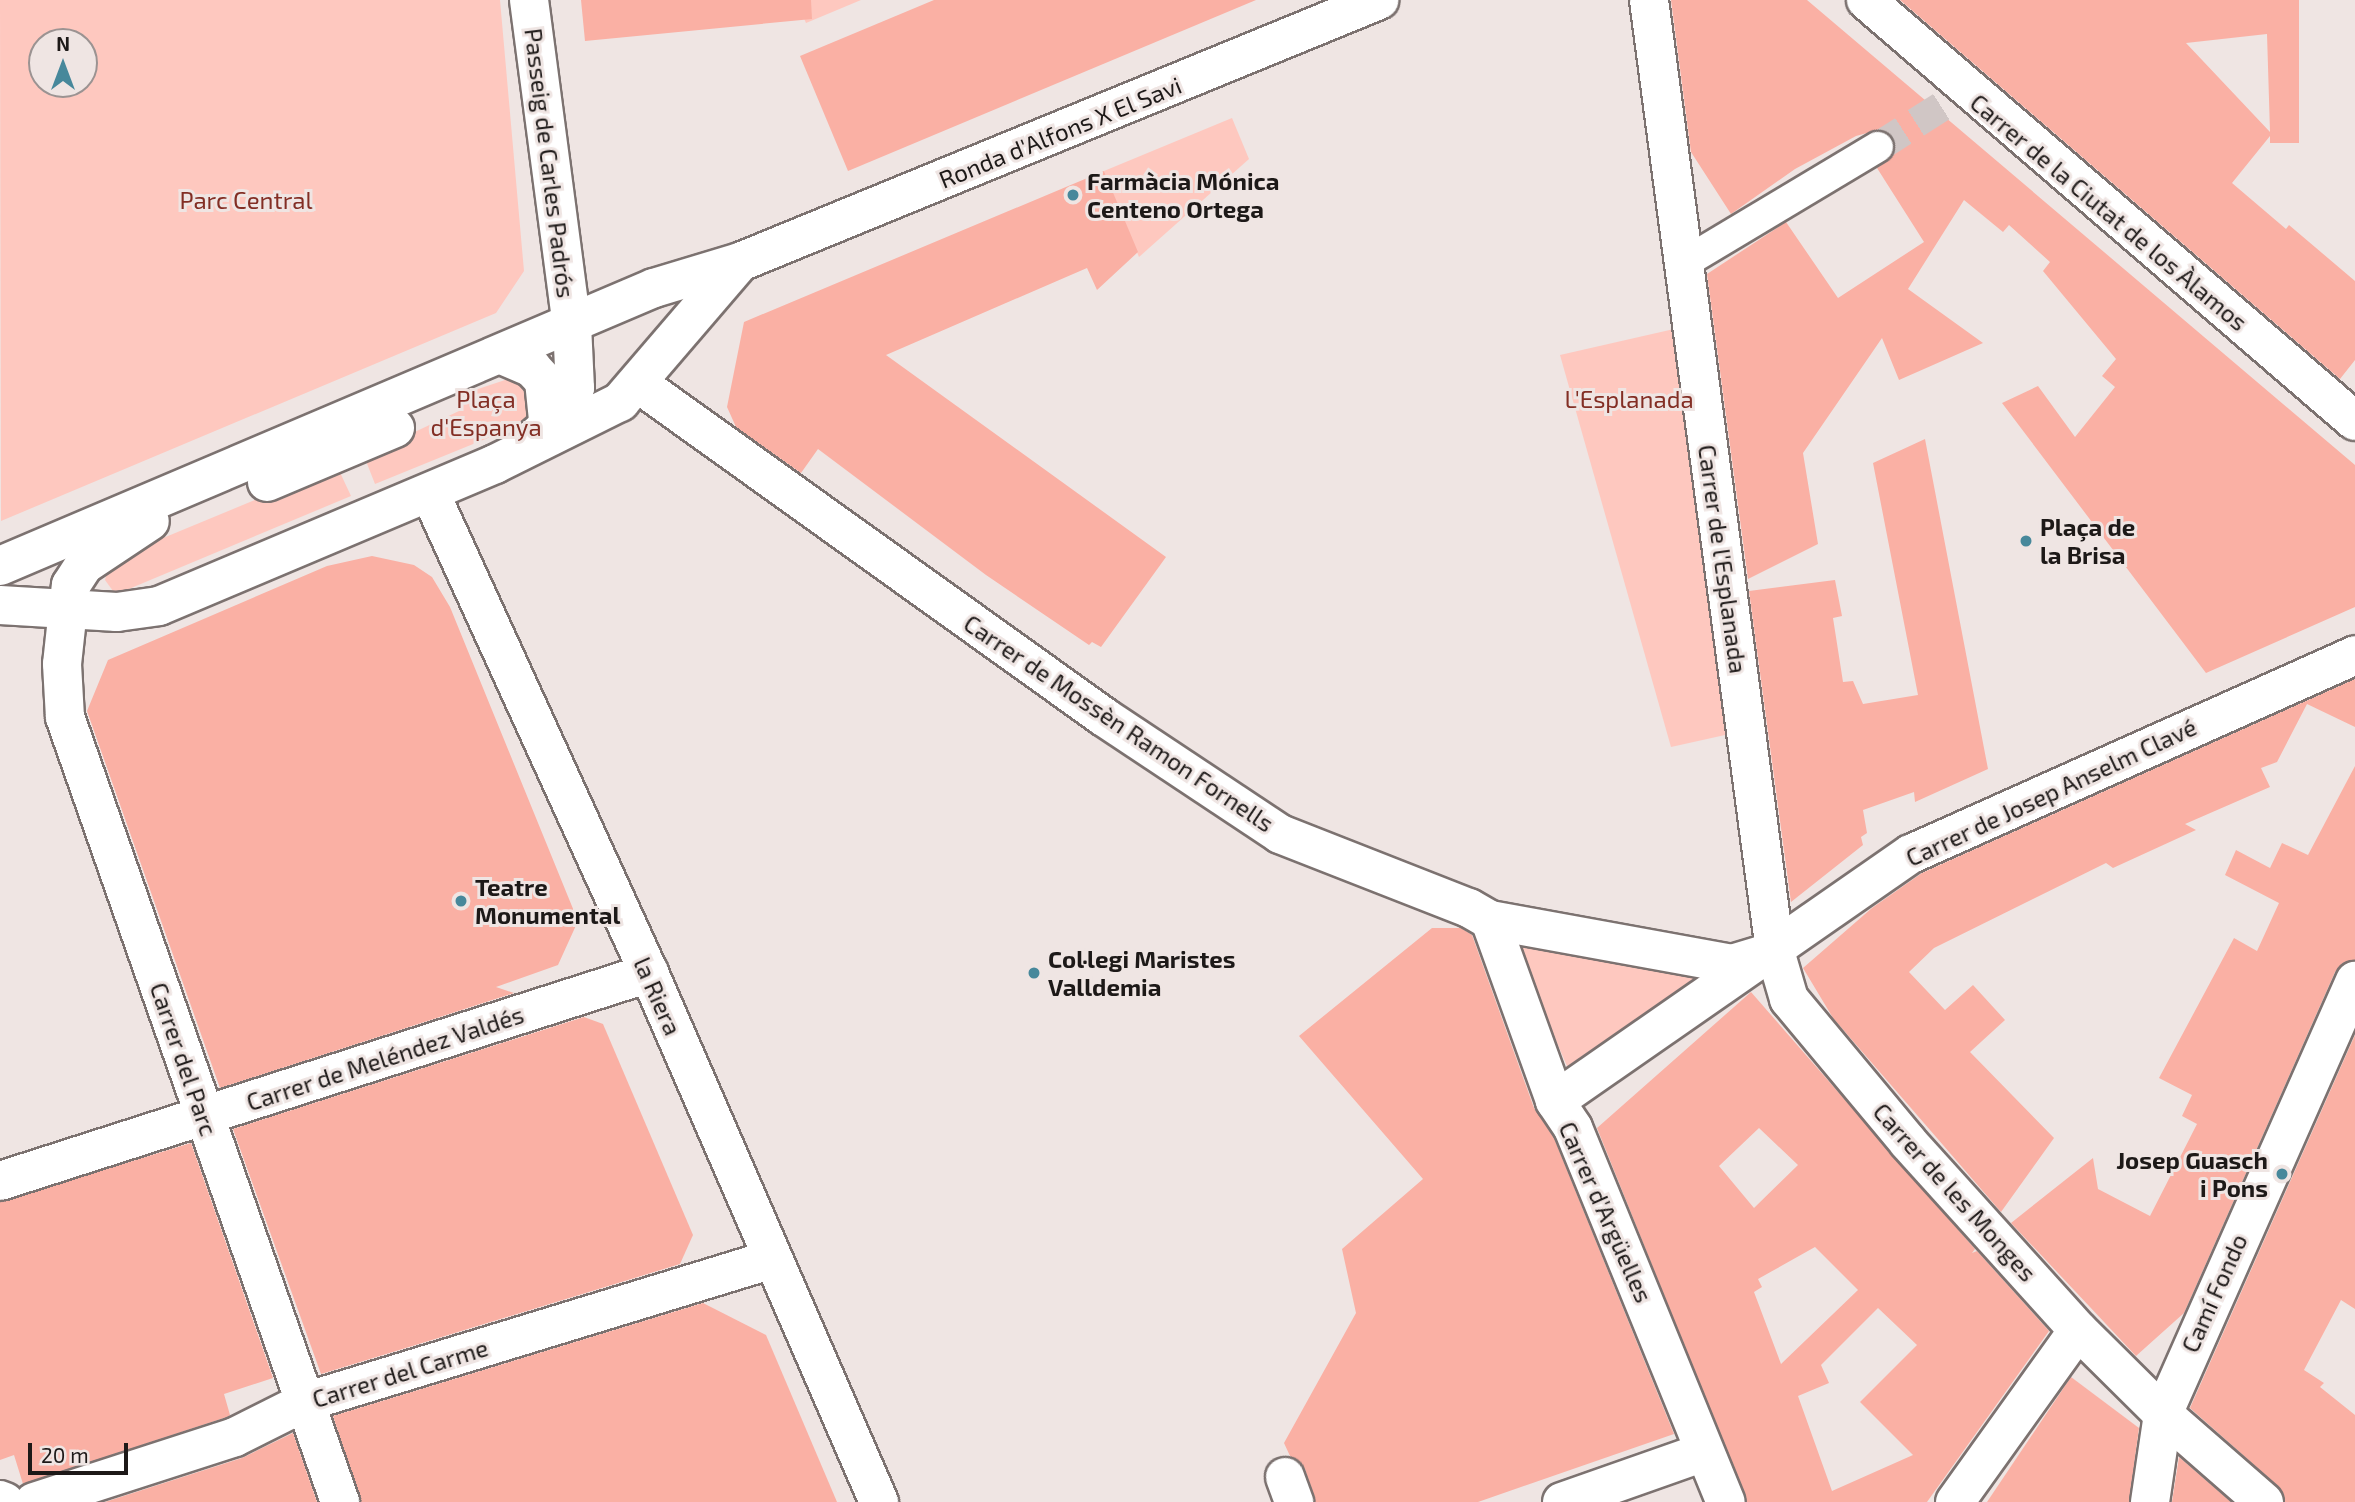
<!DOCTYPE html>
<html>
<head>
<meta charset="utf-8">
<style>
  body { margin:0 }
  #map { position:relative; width:2355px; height:1502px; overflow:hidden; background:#efe5e3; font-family:"Exo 2",sans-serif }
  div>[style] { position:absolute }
  .green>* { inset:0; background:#fec8bf }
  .building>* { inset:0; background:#fab0a4 }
  .pedestrian-tunnel>* { height:30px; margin-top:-15px; transform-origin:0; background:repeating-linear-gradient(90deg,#d0c6c5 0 30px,transparent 0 45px) }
  .roads { filter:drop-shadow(2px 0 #7c7270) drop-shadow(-2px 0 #7c7270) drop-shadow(0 2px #7c7270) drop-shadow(0 -2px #7c7270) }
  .pedestrian>* { height:30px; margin:-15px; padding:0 15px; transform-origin:15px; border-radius:15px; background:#fff }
  .minor>* { height:38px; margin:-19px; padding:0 19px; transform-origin:19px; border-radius:19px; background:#fff }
  .tertiary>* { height:38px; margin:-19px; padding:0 19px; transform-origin:19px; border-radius:19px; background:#fff }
  .dots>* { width:19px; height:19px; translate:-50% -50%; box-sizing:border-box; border:4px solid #efe5e3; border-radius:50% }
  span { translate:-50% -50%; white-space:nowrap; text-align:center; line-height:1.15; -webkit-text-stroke:6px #efe5e3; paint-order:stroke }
  .street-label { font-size:24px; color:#1d1918 }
  .poi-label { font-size:24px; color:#1d1918; font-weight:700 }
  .left { translate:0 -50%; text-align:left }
  .right { translate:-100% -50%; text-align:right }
  .park-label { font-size:24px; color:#832e24 }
  .north { position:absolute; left:28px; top:28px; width:70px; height:70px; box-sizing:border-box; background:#efe5e3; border:2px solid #9b9392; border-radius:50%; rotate:0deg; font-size:19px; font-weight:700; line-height:28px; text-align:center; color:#1d1918 }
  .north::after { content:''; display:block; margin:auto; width:24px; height:32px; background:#47889b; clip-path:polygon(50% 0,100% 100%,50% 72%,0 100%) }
  .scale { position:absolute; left:28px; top:1443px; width:100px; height:32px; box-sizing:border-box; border:4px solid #1d1918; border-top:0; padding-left:9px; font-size:21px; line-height:24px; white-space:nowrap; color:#1d1918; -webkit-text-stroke:5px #efe5e3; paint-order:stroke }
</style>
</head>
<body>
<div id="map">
  <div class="green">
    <div style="clip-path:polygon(evenodd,0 0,500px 0,524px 271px,496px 313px,1px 521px,0 0,42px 42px,84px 42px,84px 84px,42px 84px,42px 42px)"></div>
    <div style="clip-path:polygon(796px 0,861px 0,806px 23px)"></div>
    <div style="clip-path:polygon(1232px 118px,1249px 159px,1139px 257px,1104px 171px)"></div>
    <div style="clip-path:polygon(1674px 329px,1734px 733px,1671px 747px,1560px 355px)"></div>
    <div style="clip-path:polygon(508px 379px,519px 384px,528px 398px,528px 415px,520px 425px,375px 484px,364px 456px,459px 411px,463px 394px)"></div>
    <div style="clip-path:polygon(337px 466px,351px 496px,124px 591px,113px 591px,105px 580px,110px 560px)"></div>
    <div style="clip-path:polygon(1514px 943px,1711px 972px,1570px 1073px)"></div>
  </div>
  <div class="building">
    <div style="clip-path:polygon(581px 0,811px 0,812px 19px,585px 41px)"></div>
    <div style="clip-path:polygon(934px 0,1256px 0,848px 171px,800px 56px)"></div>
    <div style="clip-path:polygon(1671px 0,1807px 0,2355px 465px,2355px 607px,2206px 673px,2002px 403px,2038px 386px,2075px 437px,2115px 387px,2102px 376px,2116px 359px,2043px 271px,2050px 262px,2009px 225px,2003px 232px,1964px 200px,1908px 289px,1983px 343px,1899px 380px,1882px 338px,1803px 453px,1818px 544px,1748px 579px,1707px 274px,1786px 222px,1838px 298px,1924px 242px,1877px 168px,1893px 156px,1895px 147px,1893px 137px,1878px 130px,1856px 136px,1795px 169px,1731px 214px,1691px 152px)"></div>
    <div style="clip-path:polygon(evenodd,1900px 0,2299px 0,2299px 143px,2270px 143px,2270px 136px,2232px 183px,2286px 229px,2289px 225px,2355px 281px,2355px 360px,2340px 379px,1900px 0,2267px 34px,2270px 132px,2186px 43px,2267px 34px)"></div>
    <div style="clip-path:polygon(1104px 171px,1138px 252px,1097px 290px,1087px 268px,886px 355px,1166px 557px,1101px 647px,1092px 642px,1089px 645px,986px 575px,818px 449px,801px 473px,736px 427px,727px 407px,744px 322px)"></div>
    <div style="clip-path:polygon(1925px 439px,1988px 769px,1915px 802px,1914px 792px,1863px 810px,1867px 833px,1861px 837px,1863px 845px,1791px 902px,1749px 591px,1835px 580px,1842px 616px,1833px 618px,1843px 682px,1853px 681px,1863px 704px,1918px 695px,1873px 463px)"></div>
    <div style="clip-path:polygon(372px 556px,414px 565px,432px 577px,450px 607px,578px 921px,558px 965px,496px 987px,514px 993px,220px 1088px,87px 711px,108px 660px,327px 566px)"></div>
    <div style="clip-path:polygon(2355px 679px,2355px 727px,2307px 704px,2277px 762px,2261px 768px,2270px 787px,2185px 824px,2196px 830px,2113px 868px,2106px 863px,1934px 948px,1909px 972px,1945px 1010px,1973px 985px,2005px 1020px,1970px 1052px,2054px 1138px,2001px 1212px,1833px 1018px,1803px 968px,1872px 908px,1922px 873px)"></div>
    <div style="clip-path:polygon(2355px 766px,2355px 960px,2343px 963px,2335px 972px,2184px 1313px,2136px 1356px,2011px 1223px,2093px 1158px,2098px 1189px,2150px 1216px,2197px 1124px,2182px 1116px,2192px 1095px,2159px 1078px,2234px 938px,2257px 951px,2279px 903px,2225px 875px,2236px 850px,2270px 868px,2282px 843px,2308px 855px)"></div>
    <div style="clip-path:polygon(1432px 928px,1461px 928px,1472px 935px,1534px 1108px,1554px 1138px,1674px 1434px,1478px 1502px,1315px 1502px,1305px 1469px,1290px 1456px,1284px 1443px,1356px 1313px,1342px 1249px,1423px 1179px,1299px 1036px)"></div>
    <div style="clip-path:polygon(evenodd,1751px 992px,1975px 1249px,1972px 1253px,1977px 1251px,2049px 1331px,1927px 1502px,1747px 1502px,1597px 1128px,1751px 992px,1759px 1128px,1798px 1165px,1754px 1208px,1719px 1166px,1759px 1128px,1751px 992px,1815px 1247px,1858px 1290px,1781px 1364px,1754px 1292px,1762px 1287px,1758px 1279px,1815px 1247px,1751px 992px,1878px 1308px,1917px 1345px,1860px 1402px,1913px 1455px,1832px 1491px,1798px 1396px,1829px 1383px,1821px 1365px,1878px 1308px)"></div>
    <div style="clip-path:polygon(584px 1017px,603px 1024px,693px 1235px,680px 1264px,321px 1374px,233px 1129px)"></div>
    <div style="clip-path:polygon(2355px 1035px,2355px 1309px,2341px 1300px,2304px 1370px,2324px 1383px,2320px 1387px,2355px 1415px,2355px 1502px,2285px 1502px,2278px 1486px,2190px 1408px)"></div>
    <div style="clip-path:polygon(191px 1143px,273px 1378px,224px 1394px,230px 1415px,227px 1417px,23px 1484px,14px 1455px,0 1460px,0 1202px)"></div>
    <div style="clip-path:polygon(703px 1303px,766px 1335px,837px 1502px,361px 1502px,333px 1416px)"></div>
    <div style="clip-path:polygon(2071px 1377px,2139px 1428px,2129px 1502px,1987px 1502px)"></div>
    <div style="clip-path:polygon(293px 1433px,317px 1502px,105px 1502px,242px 1458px)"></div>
    <div style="clip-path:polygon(2179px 1457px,2231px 1502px,2172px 1502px)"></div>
  </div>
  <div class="pedestrian-tunnel">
    <div style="left:1878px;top:147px;width:104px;rotate:-32.5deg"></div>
  </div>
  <div class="roads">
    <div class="pedestrian">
      <div style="left:1684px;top:263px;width:226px;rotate:-30.9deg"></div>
    </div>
    <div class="minor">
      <div style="left:529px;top:0;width:328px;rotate:82.5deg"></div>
      <div style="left:572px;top:325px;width:63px;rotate:87.3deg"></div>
      <div style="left:575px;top:388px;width:23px;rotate:110deg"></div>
      <div style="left:567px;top:410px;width:46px;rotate:139.4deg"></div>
      <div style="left:1649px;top:0;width:959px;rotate:82.45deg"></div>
      <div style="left:1775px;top:951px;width:50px;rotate:73.7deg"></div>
      <div style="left:1789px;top:999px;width:186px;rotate:50.2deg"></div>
      <div style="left:1908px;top:1142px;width:253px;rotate:47.9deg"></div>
      <div style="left:2078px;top:1330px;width:120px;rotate:44.7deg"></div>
      <div style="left:2163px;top:1414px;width:134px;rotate:41.1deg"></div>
      <div style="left:1866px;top:0;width:645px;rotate:40.73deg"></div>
      <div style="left:502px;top:355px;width:33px;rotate:23deg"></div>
      <div style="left:532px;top:368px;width:18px;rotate:47deg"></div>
      <div style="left:544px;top:381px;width:48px;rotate:84.1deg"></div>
      <div style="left:639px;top:384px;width:572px;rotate:35.61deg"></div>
      <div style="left:1104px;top:717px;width:211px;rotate:33.6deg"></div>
      <div style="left:1280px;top:834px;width:203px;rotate:21.4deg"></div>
      <div style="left:1469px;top:908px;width:24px;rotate:30deg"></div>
      <div style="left:1490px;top:920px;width:246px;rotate:10.3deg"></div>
      <div style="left:1732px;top:964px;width:45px;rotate:-16.8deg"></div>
      <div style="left:430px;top:493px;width:528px;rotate:65.48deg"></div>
      <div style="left:649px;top:973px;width:577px;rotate:66.5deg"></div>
      <div style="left:68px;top:609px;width:55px;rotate:96.2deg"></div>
      <div style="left:62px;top:664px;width:53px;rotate:86.8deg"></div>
      <div style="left:65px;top:717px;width:832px;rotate:70.69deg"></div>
      <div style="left:1490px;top:920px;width:192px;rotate:70.2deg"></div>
      <div style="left:1555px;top:1101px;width:32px;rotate:56deg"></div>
      <div style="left:1573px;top:1128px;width:404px;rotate:67.8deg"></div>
      <div style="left:1555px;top:1101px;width:433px;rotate:-34.8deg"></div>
      <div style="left:1911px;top:854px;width:487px;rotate:-24.1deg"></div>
      <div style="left:0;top:1181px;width:682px;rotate:-17.77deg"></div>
      <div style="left:1285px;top:1477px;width:27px;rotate:70deg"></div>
      <div style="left:0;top:1500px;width:5px;rotate:22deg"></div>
      <div style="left:34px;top:1502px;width:211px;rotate:-17.9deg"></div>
      <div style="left:235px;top:1437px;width:78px;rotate:-26.6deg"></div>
      <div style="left:305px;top:1402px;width:488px;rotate:-17deg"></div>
      <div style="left:1562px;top:1502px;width:151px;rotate:-19.4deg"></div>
      <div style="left:1955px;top:1502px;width:211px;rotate:-54.4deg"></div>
      <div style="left:2150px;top:1502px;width:89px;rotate:-81.6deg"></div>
      <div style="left:2163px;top:1414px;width:474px;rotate:-66.1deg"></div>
    </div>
    <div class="tertiary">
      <div style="left:267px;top:482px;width:139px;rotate:-22.9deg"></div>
      <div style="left:0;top:566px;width:711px;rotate:-23.03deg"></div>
      <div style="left:654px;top:288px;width:90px;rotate:-16.8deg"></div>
      <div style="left:740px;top:262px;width:691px;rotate:-22.29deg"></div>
      <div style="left:0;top:605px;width:117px;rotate:3.4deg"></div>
      <div style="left:117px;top:612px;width:42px;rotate:-8.1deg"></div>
      <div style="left:159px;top:606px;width:365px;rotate:-22.9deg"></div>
      <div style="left:495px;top:464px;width:140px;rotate:-26.4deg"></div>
      <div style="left:620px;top:402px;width:184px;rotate:-49.4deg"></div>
      <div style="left:68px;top:609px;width:24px;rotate:-83deg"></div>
      <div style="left:71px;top:585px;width:24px;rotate:-57deg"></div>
      <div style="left:84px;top:565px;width:79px;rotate:-33.7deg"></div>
    </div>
  </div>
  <div class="dots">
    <div style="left:1073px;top:195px;background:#47889b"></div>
    <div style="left:2026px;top:541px;background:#47889b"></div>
    <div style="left:461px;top:901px;background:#47889b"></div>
    <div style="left:1034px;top:973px;background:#47889b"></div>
    <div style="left:2282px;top:1174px;background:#47889b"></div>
  </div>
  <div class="street-label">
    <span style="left:1060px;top:132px;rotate:-22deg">Ronda d'Alfons X El Savi</span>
    <span style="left:550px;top:163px;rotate:83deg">Passeig de Carles Padrós</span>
    <span style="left:2109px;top:212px;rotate:40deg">Carrer de la Ciutat de los Àlamos</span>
    <span style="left:1723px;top:559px;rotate:82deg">Carrer de l'Esplanada</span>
    <span style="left:1119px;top:723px;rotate:34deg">Carrer de Mossèn Ramon Fornells</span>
    <span style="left:2051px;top:792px;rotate:-25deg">Carrer de Josep Anselm Clavé</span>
    <span style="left:658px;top:996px;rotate:66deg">la Riera</span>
    <span style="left:385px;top:1058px;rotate:-18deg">Carrer de Meléndez Valdés</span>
    <span style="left:184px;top:1059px;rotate:71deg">Carrer del Parc</span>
    <span style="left:1955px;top:1192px;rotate:48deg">Carrer de les Monges</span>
    <span style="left:1606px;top:1212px;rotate:66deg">Carrer d'Argüelles</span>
    <span style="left:2214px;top:1293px;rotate:-66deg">Camí Fondo</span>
    <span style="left:400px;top:1373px;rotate:-17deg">Carrer del Carme</span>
  </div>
  <div class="poi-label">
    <span class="left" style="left:1087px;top:195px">Farmàcia Mónica<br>Centeno Ortega</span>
    <span class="left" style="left:2040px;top:541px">Plaça de<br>la Brisa</span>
    <span class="left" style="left:475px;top:901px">Teatre<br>Monumental</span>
    <span class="left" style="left:1048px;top:973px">Col·legi Maristes<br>Valldemia</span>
    <span class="right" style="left:2268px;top:1174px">Josep Guasch<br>i Pons</span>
  </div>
  <div class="park-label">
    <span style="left:246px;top:200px">Parc Central</span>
    <span style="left:486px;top:413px">Plaça<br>d'Espanya</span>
    <span style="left:1629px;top:399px">L'Esplanada</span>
  </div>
  <div class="north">N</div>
  <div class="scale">20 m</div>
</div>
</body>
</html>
